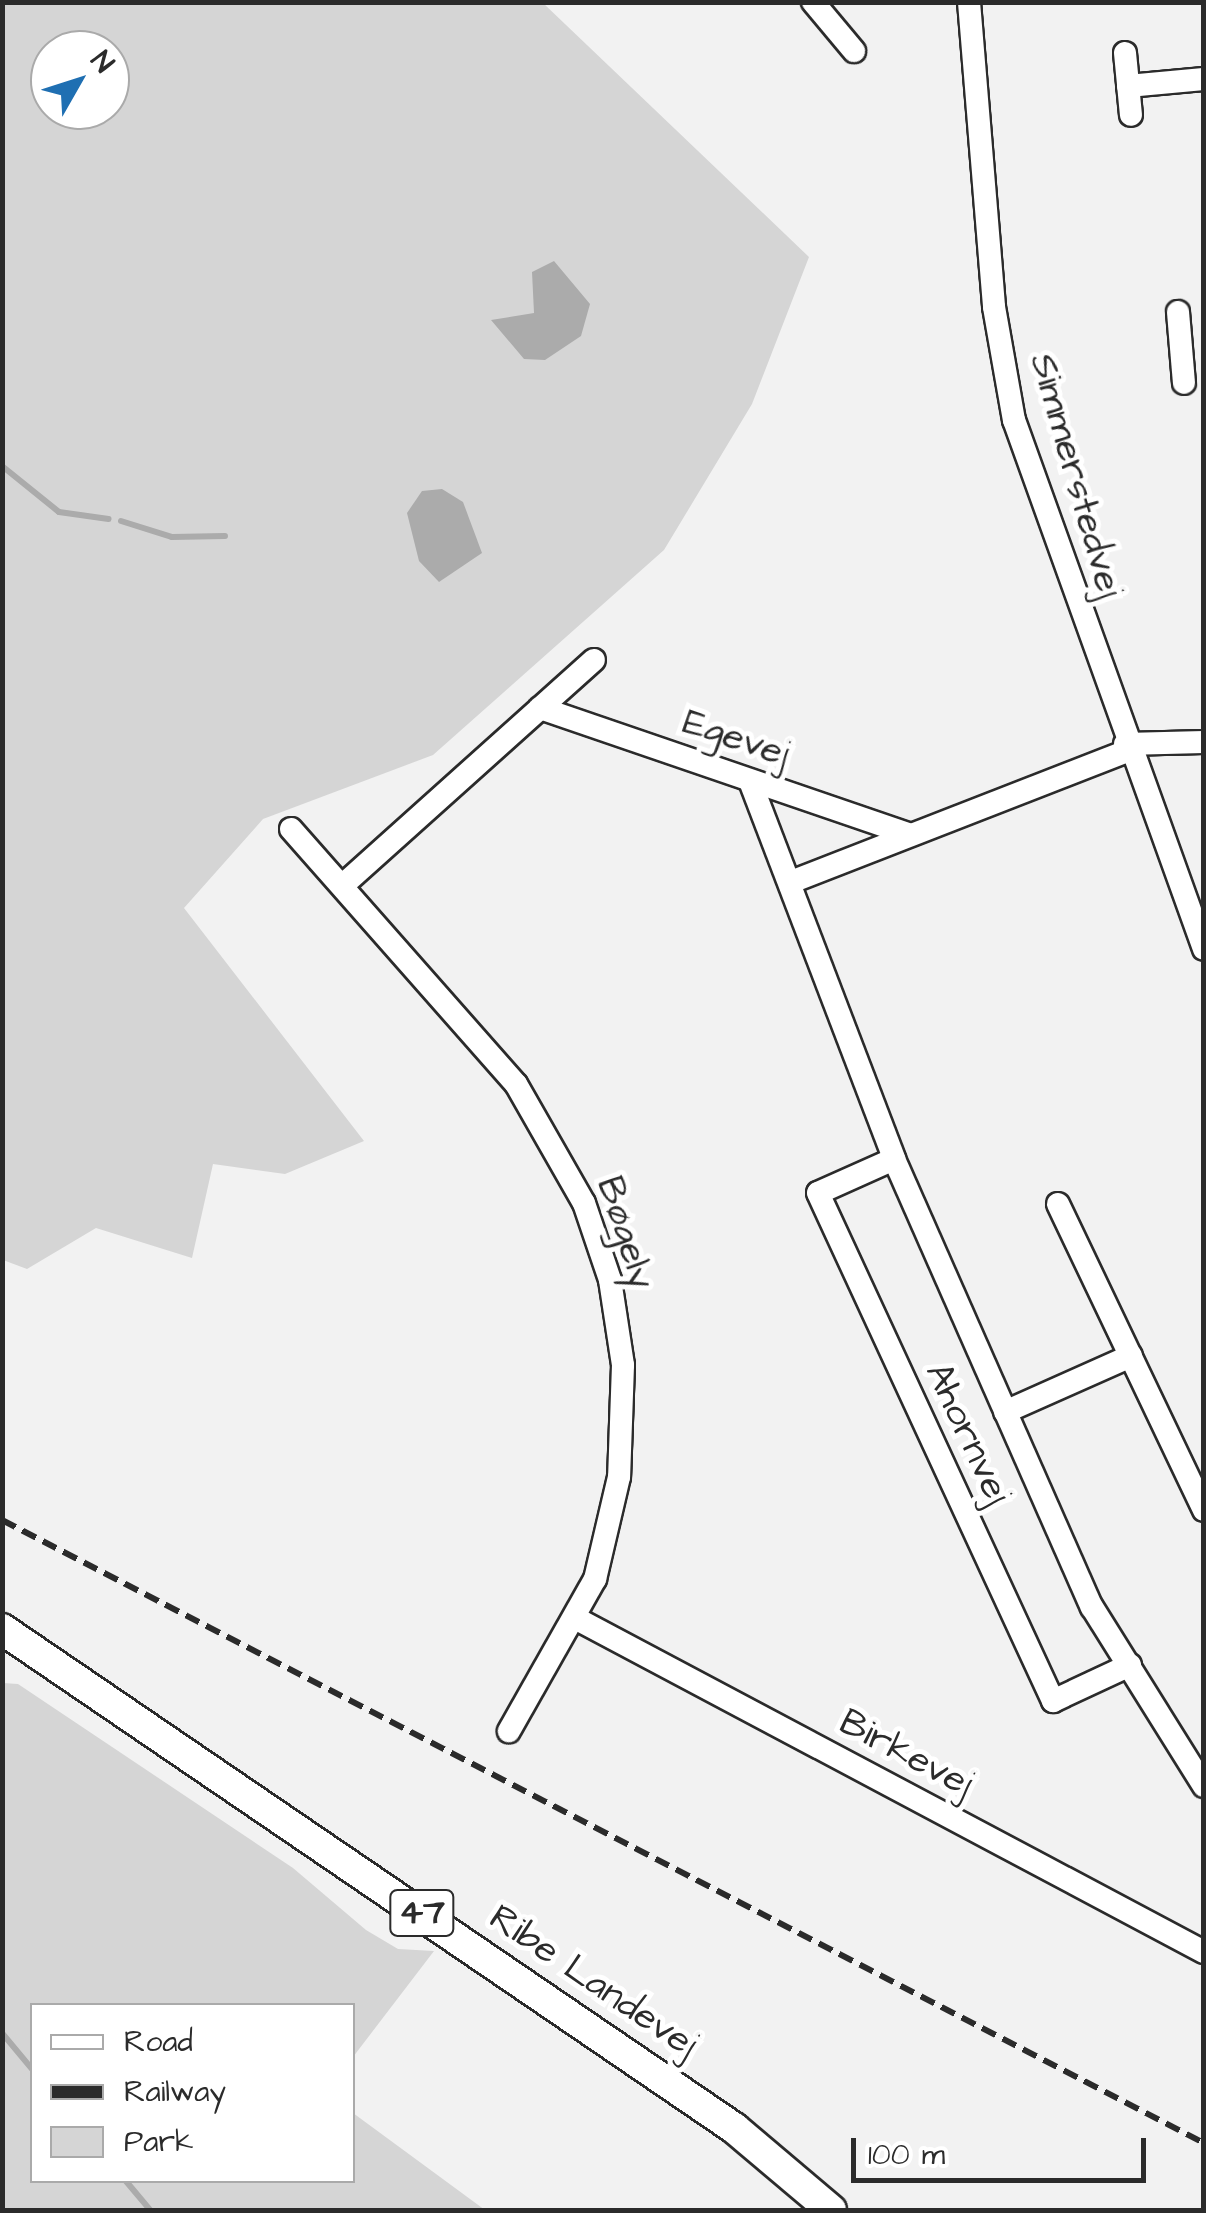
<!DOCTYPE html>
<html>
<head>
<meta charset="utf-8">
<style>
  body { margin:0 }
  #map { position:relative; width:1206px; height:2213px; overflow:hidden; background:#f2f2f2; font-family:"Architects Daughter",sans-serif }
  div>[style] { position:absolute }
  .green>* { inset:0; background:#d5d5d5 }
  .water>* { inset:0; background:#ababab }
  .stream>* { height:6px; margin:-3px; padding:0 3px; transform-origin:3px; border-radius:3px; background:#ababab }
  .roads { filter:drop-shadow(2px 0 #2b2b2b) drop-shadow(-2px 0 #2b2b2b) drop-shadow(0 2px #2b2b2b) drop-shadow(0 -2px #2b2b2b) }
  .minor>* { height:22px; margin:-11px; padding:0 11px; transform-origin:11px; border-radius:11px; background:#fff }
  .major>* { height:30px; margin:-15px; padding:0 15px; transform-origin:15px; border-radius:15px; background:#fff }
  .rail>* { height:6px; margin-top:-3px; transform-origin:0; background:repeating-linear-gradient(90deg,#2b2b2b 0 15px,transparent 0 23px) }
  span { translate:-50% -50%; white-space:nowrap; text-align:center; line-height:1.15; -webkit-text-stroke:10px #fff; paint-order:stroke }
  .shield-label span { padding:2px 8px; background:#fff; border:2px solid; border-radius:8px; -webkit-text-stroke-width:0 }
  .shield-label { font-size:35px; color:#2b2b2b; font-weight:700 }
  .street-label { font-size:38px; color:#2b2b2b }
  .frame { position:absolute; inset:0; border:5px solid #2b2b2b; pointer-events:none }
  .legend { position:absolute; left:30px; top:2003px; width:325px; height:180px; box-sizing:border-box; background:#fff; border:2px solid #aaa; margin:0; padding:12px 18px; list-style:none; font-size:30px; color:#2b2b2b }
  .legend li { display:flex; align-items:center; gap:20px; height:50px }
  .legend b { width:50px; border:2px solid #aaa }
  .north { position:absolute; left:30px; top:30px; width:100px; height:100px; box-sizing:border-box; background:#fff; border:2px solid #aaa; border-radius:50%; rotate:51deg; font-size:28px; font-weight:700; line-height:40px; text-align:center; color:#2b2b2b }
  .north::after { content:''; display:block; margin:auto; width:35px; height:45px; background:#1f6fb2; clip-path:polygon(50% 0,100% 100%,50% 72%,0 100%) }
  .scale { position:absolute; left:851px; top:2138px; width:295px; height:45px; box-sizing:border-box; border:5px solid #2b2b2b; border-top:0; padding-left:12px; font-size:30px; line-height:35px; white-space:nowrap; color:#2b2b2b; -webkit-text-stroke:8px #fff; paint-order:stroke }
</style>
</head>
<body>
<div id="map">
  <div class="green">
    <div style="clip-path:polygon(evenodd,2px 3px,543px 3px,809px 257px,752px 404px,664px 550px,433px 755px,263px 819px,184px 908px,364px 1141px,285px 1174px,213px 1164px,192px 1258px,96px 1228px,27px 1269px,3px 1260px,2px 3px,50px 50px,110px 50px,110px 110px,50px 110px,50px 50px)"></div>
    <div style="clip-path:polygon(3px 1683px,18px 1684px,293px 1868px,366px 1930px,398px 1949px,434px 1951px,353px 2057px,352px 2006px,32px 2006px,32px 2180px,352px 2180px,353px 2113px,485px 2210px,3px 2210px)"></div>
  </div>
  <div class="water">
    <div style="clip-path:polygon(554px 261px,590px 304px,581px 336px,545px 360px,524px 359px,491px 320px,534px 313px,532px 272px)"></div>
    <div style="clip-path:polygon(442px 489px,463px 502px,482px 553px,439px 582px,419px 561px,407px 513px,422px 491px)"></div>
  </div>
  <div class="stream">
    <div style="left:2px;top:466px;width:73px;rotate:38.9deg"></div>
    <div style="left:59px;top:512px;width:50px;rotate:8deg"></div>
    <div style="left:121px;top:521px;width:53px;rotate:17.4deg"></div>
    <div style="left:172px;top:537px;width:53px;rotate:-1.1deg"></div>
    <div style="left:2px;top:2033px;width:47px;rotate:50.2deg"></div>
    <div style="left:125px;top:2180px;width:39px;rotate:50deg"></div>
  </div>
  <div class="roads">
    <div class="minor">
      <div style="left:813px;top:2px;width:64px;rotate:50.1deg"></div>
      <div style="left:969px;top:2px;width:306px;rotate:85.3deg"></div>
      <div style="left:994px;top:307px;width:115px;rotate:80deg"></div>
      <div style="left:1014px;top:420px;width:562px;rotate:70.24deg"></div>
      <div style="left:1125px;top:53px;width:62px;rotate:84.5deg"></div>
      <div style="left:1128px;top:86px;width:76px;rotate:-5.3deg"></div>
      <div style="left:1178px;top:312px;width:71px;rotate:85.2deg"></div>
      <div style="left:540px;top:708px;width:390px;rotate:18.9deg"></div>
      <div style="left:1125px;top:744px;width:79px;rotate:-1.5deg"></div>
      <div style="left:750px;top:781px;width:404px;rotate:69.1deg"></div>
      <div style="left:894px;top:1159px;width:490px;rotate:66.2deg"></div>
      <div style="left:1092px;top:1607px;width:211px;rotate:58deg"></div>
      <div style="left:291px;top:829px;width:340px;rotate:48.6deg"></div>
      <div style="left:516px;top:1084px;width:137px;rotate:60.3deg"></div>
      <div style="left:584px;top:1203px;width:81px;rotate:71.3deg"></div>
      <div style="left:610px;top:1280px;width:86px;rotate:81.3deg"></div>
      <div style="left:623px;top:1365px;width:112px;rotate:92deg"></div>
      <div style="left:619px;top:1477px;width:105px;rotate:103.2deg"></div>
      <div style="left:595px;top:1579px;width:175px;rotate:119.5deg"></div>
      <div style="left:791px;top:882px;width:363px;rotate:-21.3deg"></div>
      <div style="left:343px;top:885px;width:337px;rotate:-41.9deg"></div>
      <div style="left:894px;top:1159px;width:83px;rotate:155.9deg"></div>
      <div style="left:818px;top:1193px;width:560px;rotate:65.17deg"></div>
      <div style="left:1053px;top:1701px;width:85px;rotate:-25.1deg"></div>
      <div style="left:1058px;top:1204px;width:339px;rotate:64.5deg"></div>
      <div style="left:1005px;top:1412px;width:138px;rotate:-24deg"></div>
      <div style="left:575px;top:1618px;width:712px;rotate:27.97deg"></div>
    </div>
    <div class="major">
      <div style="left:2px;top:1629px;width:886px;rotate:34.28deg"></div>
      <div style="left:734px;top:2128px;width:127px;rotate:40.2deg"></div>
    </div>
  </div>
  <div class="rail">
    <div style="left:2px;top:1520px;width:1354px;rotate:27.4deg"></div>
  </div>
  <div class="shield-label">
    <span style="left:422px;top:1913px">47</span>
  </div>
  <div class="street-label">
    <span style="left:1075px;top:476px;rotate:74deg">Simmerstedvej</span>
    <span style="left:736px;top:739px;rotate:19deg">Egevej</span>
    <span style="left:625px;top:1233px;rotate:72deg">Bøgely</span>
    <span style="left:967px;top:1434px;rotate:65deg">Ahornvej</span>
    <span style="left:906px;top:1754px;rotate:28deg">Birkevej</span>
    <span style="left:593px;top:1982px;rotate:34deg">Ribe Landevej</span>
  </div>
  <div class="frame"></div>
  <ul class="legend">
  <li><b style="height:12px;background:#fff"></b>Road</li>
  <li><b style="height:12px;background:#2b2b2b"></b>Railway</li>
  <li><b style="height:28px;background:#d5d5d5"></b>Park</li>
  </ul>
  <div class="north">N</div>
  <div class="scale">100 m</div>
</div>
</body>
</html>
